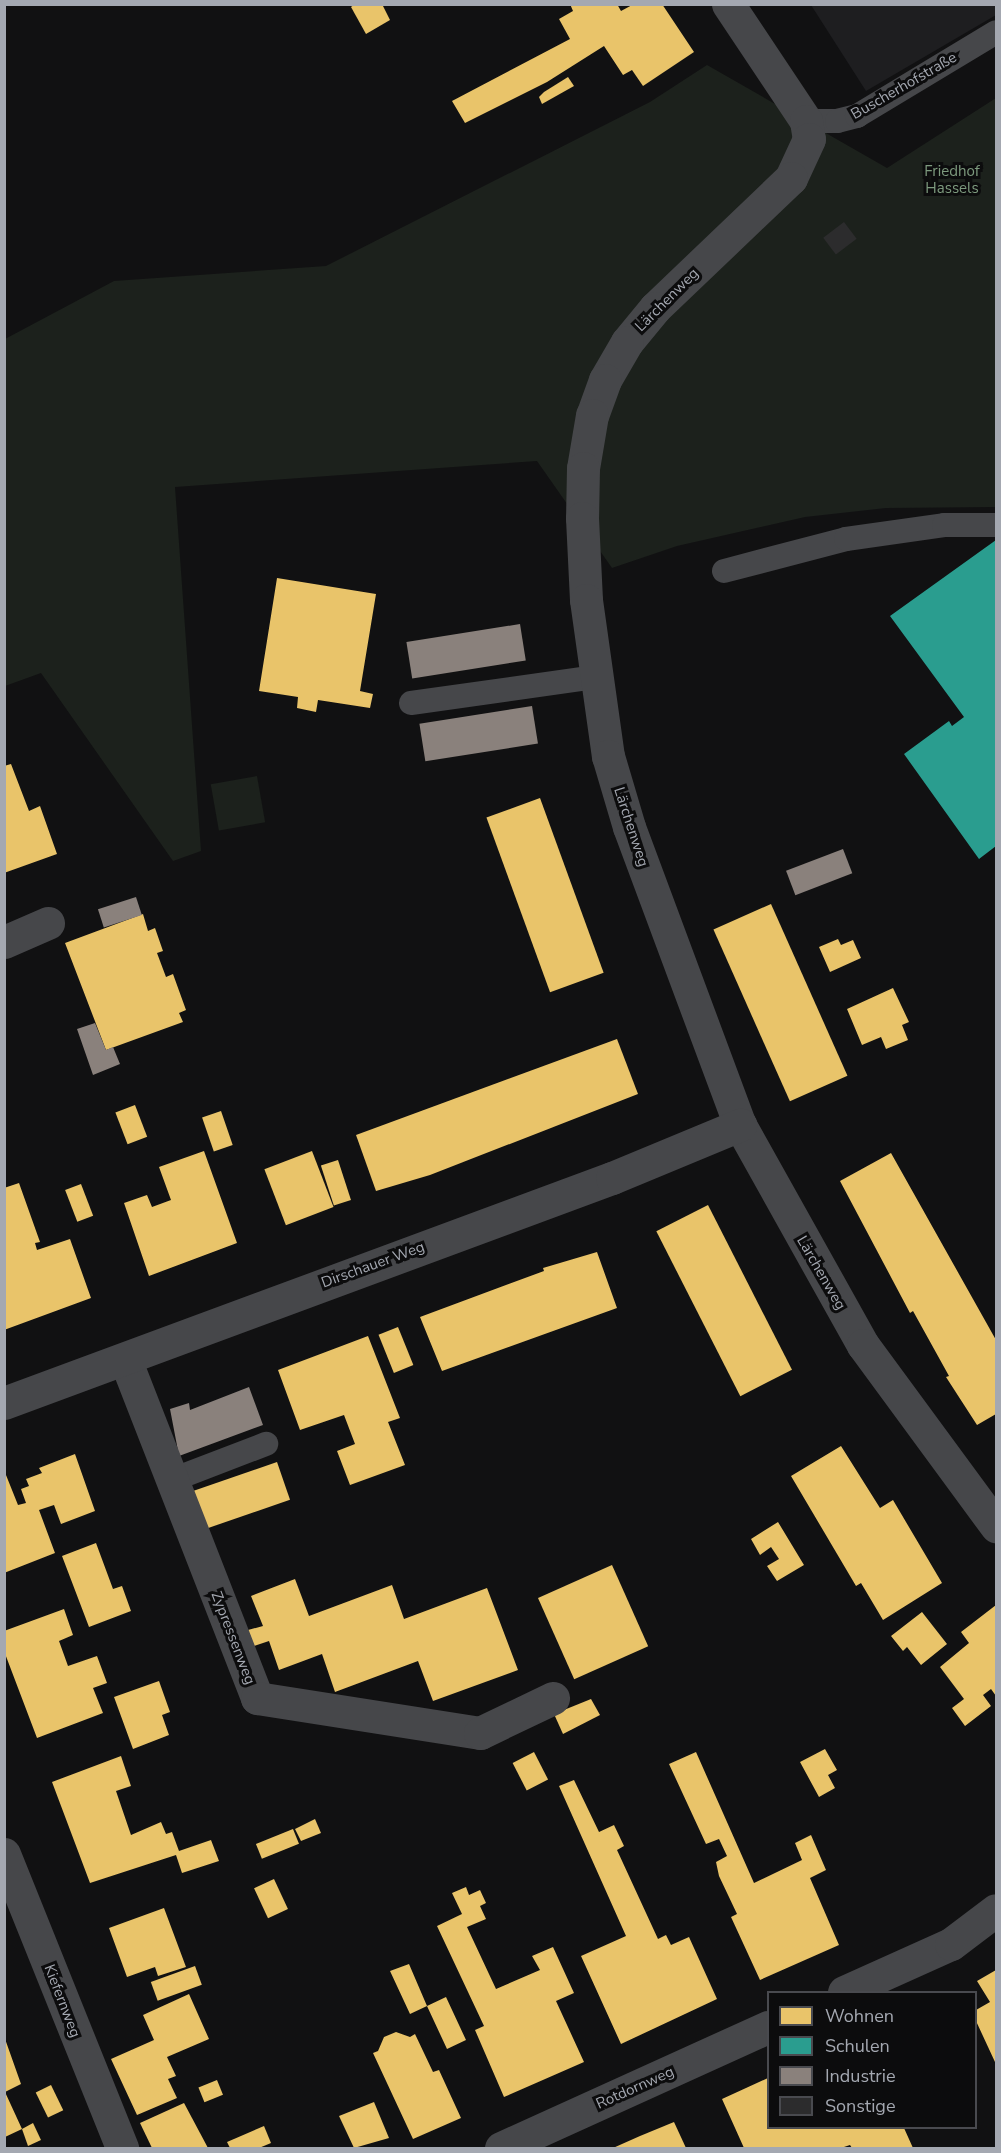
<!DOCTYPE html>
<html>
<head>
<meta charset="utf-8">
<style>
  body { margin:0 }
  #map { position:relative; width:1001px; height:2153px; overflow:hidden; background:#111112; font-family:"Nunito Sans",sans-serif }
  div>[style] { position:absolute }
  .built>* { inset:0; background:#1e1e20 }
  .green>* { inset:0; background:#1c211c; transform-origin:0 0 }
  .homes>* { inset:0; background:#e9c46a; transform-origin:0 0 }
  .schools>* { inset:0; background:#2a9d8f }
  .industry>* { inset:0; background:#8a817c; transform-origin:0 0 }
  .building>* { inset:0; background:#2c2c2d; transform-origin:0 0 }
  .service>* { height:24px; margin:-12px; padding:0 12px; transform-origin:12px; border-radius:12px; background:#46474a }
  .minor>* { height:33px; margin:-16.5px; padding:0 16.5px; transform-origin:16.5px; border-radius:16.5px; background:#46474a }
  span { translate:-50% -50%; white-space:nowrap; text-align:center; line-height:1.15; -webkit-text-stroke:6px #0c0c0d; paint-order:stroke }
  .street-label { font-size:15px; color:#a4a8b1 }
  .park-label { font-size:15px; color:#7d9a7e }
  .frame { position:absolute; inset:0; border:6px solid #a4a8b1; pointer-events:none }
  .legend { position:absolute; left:767px; top:1991px; width:210px; height:138px; box-sizing:border-box; background:#0c0c0d; border:2px solid #494a4f; margin:0; padding:8px 10px; list-style:none; font-size:18px; color:#a4a8b1 }
  .legend li { display:flex; align-items:center; gap:12px; height:30px }
  .legend b { width:30px; border:2px solid #494a4f }
</style>
</head>
<body>
<div id="map">
  <div class="built">
    <div style="clip-path:polygon(811px 5px,996px 5px,996px 15px,866px 91px)"></div>
  </div>
  <div class="green">
    <div style="clip-path:polygon(707px 65px,887px 168px,996px 98px,996px 507px,886px 508px,805px 517px,677px 546px,612px 568px,537px 461px,175px 487px,201px 851px,173px 861px,41px 673px,5px 686px,5px 339px,114px 281px,326px 266px,650px 102px)"></div>
    <div style="left:257px;top:776px;width:47px;height:47px;rotate:80deg"></div>
  </div>
  <div class="homes">
    <div style="clip-path:polygon(355px 4px,382px 4px,390px 20px,366px 34px,351px 7px)"></div>
    <div style="clip-path:polygon(570px 4px,617px 4px,621px 11px,634px 4px,662px 4px,694px 52px,643px 86px,632px 70px,623px 75px,604px 46px,547px 82px,465px 123px,452px 101px,570px 39px,559px 19px,573px 11px)"></div>
    <div style="clip-path:polygon(568px 77px,574px 86px,542px 104px,539px 97px,544px 92px)"></div>
    <div style="clip-path:polygon(277px 578px,376px 594px,360px 691px,373px 694px,370px 708px,318px 700px,316px 712px,297px 708px,298px 697px,259px 691px)"></div>
    <div style="clip-path:polygon(11px 764px,29px 811px,40px 806px,57px 854px,4px 873px,4px 766px)"></div>
    <div style="left:540px;top:798px;width:186px;height:57px;rotate:70deg"></div>
    <div style="left:771px;top:904px;width:188px;height:63px;rotate:66deg"></div>
    <div style="clip-path:polygon(143px 914px,148px 931px,155px 928px,163px 951px,157px 953px,166px 977px,173px 974px,186px 1010px,179px 1013px,183px 1022px,106px 1050px,65px 943px)"></div>
    <div style="clip-path:polygon(838px 939px,841px 945px,853px 940px,861px 958px,830px 972px,819px 947px)"></div>
    <div style="clip-path:polygon(893px 988px,909px 1022px,902px 1025px,908px 1040px,886px 1049px,881px 1037px,862px 1045px,847px 1009px)"></div>
    <div style="clip-path:polygon(617px 1039px,638px 1094px,430px 1175px,376px 1191px,356px 1135px)"></div>
    <div style="left:135px;top:1105px;width:34px;height:21px;rotate:69deg"></div>
    <div style="left:221px;top:1111px;width:36px;height:20px;rotate:71deg"></div>
    <div style="clip-path:polygon(204px 1151px,237px 1243px,149px 1276px,124px 1203px,147px 1195px,152px 1207px,171px 1200px,159px 1167px)"></div>
    <div style="left:312px;top:1151px;width:60px;height:51px;rotate:69deg"></div>
    <div style="clip-path:polygon(891px 1153px,996px 1340px,996px 1414px,977px 1425px,946px 1377px,949px 1376px,913px 1311px,910px 1313px,840px 1181px)"></div>
    <div style="left:338px;top:1160px;width:42px;height:18px;rotate:72deg"></div>
    <div style="clip-path:polygon(19px 1183px,40px 1242px,35px 1243px,37px 1250px,70px 1239px,91px 1298px,4px 1330px,4px 1188px)"></div>
    <div style="left:81px;top:1184px;width:34px;height:17px;rotate:69deg"></div>
    <div style="left:708px;top:1205px;width:185px;height:58px;rotate:63deg"></div>
    <div style="clip-path:polygon(597px 1252px,617px 1308px,442px 1371px,420px 1317px,544px 1271px,543px 1268px)"></div>
    <div style="left:398px;top:1327px;width:41px;height:21px;rotate:68deg"></div>
    <div style="clip-path:polygon(368px 1336px,400px 1418px,388px 1422px,405px 1465px,350px 1485px,337px 1451px,355px 1444px,344px 1415px,300px 1430px,278px 1370px)"></div>
    <div style="clip-path:polygon(841px 1446px,880px 1508px,893px 1500px,942px 1583px,883px 1620px,861px 1583px,856px 1586px,791px 1476px)"></div>
    <div style="clip-path:polygon(75px 1454px,95px 1511px,61px 1524px,54px 1505px,39px 1510px,55px 1553px,4px 1573px,4px 1470px,18px 1505px,26px 1503px,21px 1489px,29px 1486px,26px 1479px,42px 1473px,39px 1468px)"></div>
    <div style="left:277px;top:1462px;width:40px;height:88px;rotate:71deg"></div>
    <div style="clip-path:polygon(778px 1522px,804px 1565px,777px 1581px,767px 1566px,779px 1559px,771px 1547px,760px 1555px,751px 1539px)"></div>
    <div style="clip-path:polygon(96px 1543px,113px 1589px,122px 1586px,131px 1611px,89px 1627px,62px 1556px)"></div>
    <div style="left:612px;top:1565px;width:89px;height:81px;rotate:66deg"></div>
    <div style="clip-path:polygon(295px 1579px,309px 1616px,392px 1585px,404px 1619px,487px 1588px,518px 1670px,433px 1701px,418px 1661px,335px 1692px,322px 1654px,279px 1670px,269px 1641px,254px 1646px,248px 1630px,263px 1626px,251px 1596px)"></div>
    <div style="clip-path:polygon(996px 1605px,996px 1696px,991px 1689px,983px 1695px,991px 1706px,965px 1726px,952px 1708px,964px 1699px,940px 1667px,969px 1643px,961px 1632px)"></div>
    <div style="clip-path:polygon(64px 1609px,73px 1635px,59px 1641px,68px 1666px,97px 1656px,107px 1683px,93px 1688px,103px 1713px,37px 1738px,4px 1651px,4px 1631px)"></div>
    <div style="clip-path:polygon(922px 1612px,947px 1644px,921px 1665px,907px 1647px,903px 1651px,891px 1636px)"></div>
    <div style="clip-path:polygon(159px 1681px,170px 1712px,162px 1715px,169px 1735px,133px 1749px,114px 1697px)"></div>
    <div style="clip-path:polygon(591px 1699px,600px 1715px,563px 1734px,554px 1714px)"></div>
    <div style="clip-path:polygon(825px 1749px,837px 1770px,828px 1775px,835px 1788px,819px 1797px,800px 1762px)"></div>
    <div style="left:534px;top:1752px;width:31px;height:24px;rotate:63deg"></div>
    <div style="clip-path:polygon(696px 1752px,754px 1883px,802px 1860px,795px 1843px,811px 1835px,826px 1870px,810px 1878px,839px 1945px,760px 1980px,731px 1917px,737px 1914px,719px 1876px,716px 1862px,727px 1856px,719px 1839px,706px 1844px,669px 1764px)"></div>
    <div style="clip-path:polygon(121px 1756px,131px 1786px,116px 1791px,131px 1835px,161px 1822px,166px 1834px,172px 1832px,179px 1851px,211px 1840px,219px 1861px,182px 1873px,176px 1855px,90px 1883px,52px 1782px)"></div>
    <div style="clip-path:polygon(574px 1780px,599px 1832px,614px 1825px,624px 1846px,617px 1850px,658px 1939px,666px 1935px,671px 1945px,689px 1937px,717px 1999px,621px 2044px,581px 1956px,626px 1936px,559px 1786px)"></div>
    <div style="clip-path:polygon(315px 1819px,321px 1833px,301px 1841px,295px 1829px)"></div>
    <div style="left:293px;top:1829px;width:16px;height:40px;rotate:68deg"></div>
    <div style="left:274px;top:1879px;width:33px;height:22px;rotate:65deg"></div>
    <div style="clip-path:polygon(466px 1887px,469px 1895px,480px 1890px,486px 1903px,480px 1906px,486px 1919px,467px 1927px,496px 1989px,540px 1970px,532px 1956px,553px 1947px,574px 1993px,556px 2001px,584px 2062px,504px 2097px,475px 2030px,484px 2026px,437px 1926px,462px 1914px,452px 1893px)"></div>
    <div style="clip-path:polygon(164px 1908px,186px 1967px,158px 1976px,155px 1967px,127px 1977px,109px 1928px)"></div>
    <div style="clip-path:polygon(409px 1964px,427px 2006px,446px 1997px,466px 2040px,447px 2049px,427px 2006px,410px 2014px,390px 1971px)"></div>
    <div style="left:195px;top:1966px;width:20px;height:47px;rotate:70deg"></div>
    <div style="clip-path:polygon(996px 1970px,996px 2061px,995px 2062px,976px 2021px,976px 2010px,990px 2002px,977px 1981px)"></div>
    <div style="clip-path:polygon(189px 1994px,209px 2039px,167px 2057px,176px 2076px,168px 2079px,177px 2098px,137px 2115px,111px 2059px,154px 2040px,143px 2015px)"></div>
    <div style="clip-path:polygon(396px 2032px,410px 2037px,415px 2034px,433px 2072px,439px 2070px,461px 2118px,413px 2139px,373px 2053px,378px 2051px,384px 2037px)"></div>
    <div style="clip-path:polygon(4px 2036px,21px 2084px,5px 2092px,22px 2129px,5px 2137px)"></div>
    <div style="clip-path:polygon(768px 2078px,768px 2128px,904px 2128px,913px 2148px,852px 2148px,850px 2145px,841px 2148px,744px 2148px,722px 2099px)"></div>
    <div style="left:217px;top:2080px;width:16px;height:20px;rotate:68deg"></div>
    <div style="left:51px;top:2085px;width:28px;height:17px;rotate:64deg"></div>
    <div style="clip-path:polygon(374px 2102px,389px 2138px,354px 2148px,339px 2116px)"></div>
    <div style="clip-path:polygon(184px 2103px,208px 2148px,152px 2148px,140px 2123px)"></div>
    <div style="clip-path:polygon(674px 2122px,686px 2148px,613px 2148px,640px 2136px)"></div>
    <div style="clip-path:polygon(33px 2123px,41px 2140px,28px 2146px,22px 2129px)"></div>
    <div style="clip-path:polygon(264px 2126px,271px 2143px,259px 2148px,230px 2148px,227px 2142px)"></div>
  </div>
  <div class="schools">
    <div style="clip-path:polygon(996px 540px,996px 846px,979px 859px,904px 754px,949px 721px,952px 726px,964px 717px,890px 616px)"></div>
  </div>
  <div class="industry">
    <div style="left:520px;top:624px;width:37px;height:115px;rotate:81deg"></div>
    <div style="left:532px;top:706px;width:38px;height:114px;rotate:81deg"></div>
    <div style="left:843px;top:849px;width:26px;height:61px;rotate:69deg"></div>
    <div style="left:136px;top:897px;width:19px;height:40px;rotate:72deg"></div>
    <div style="clip-path:polygon(95px 1023px,106px 1050px,113px 1047px,120px 1064px,93px 1075px,77px 1029px)"></div>
    <div style="clip-path:polygon(249px 1387px,263px 1425px,179px 1456px,170px 1409px,189px 1403px,190px 1410px)"></div>
  </div>
  <div class="building">
    <div style="left:844px;top:222px;width:21px;height:26px;rotate:53deg"></div>
  </div>
  <div class="service">
    <div style="left:806px;top:121px;width:31px"></div>
    <div style="left:837px;top:121px;width:21px;rotate:-14deg"></div>
    <div style="left:857px;top:116px;width:162px;rotate:-31.1deg"></div>
    <div style="left:724px;top:571px;width:126px;rotate:-14.7deg"></div>
    <div style="left:846px;top:539px;width:99px;rotate:-8.1deg"></div>
    <div style="left:944px;top:525px;width:52px"></div>
    <div style="left:411px;top:703px;width:187px;rotate:-8deg"></div>
    <div style="left:172px;top:1480px;width:101px;rotate:-21deg"></div>
  </div>
  <div class="minor">
    <div style="left:728px;top:4px;width:141px;rotate:56.3deg"></div>
    <div style="left:806px;top:121px;width:18px;rotate:81deg"></div>
    <div style="left:809px;top:139px;width:43px;rotate:114.8deg"></div>
    <div style="left:791px;top:178px;width:188px;rotate:136.3deg"></div>
    <div style="left:655px;top:308px;width:44px;rotate:129.5deg"></div>
    <div style="left:627px;top:342px;width:44px;rotate:120.1deg"></div>
    <div style="left:605px;top:380px;width:37px;rotate:110deg"></div>
    <div style="left:592px;top:415px;width:54px;rotate:99.6deg"></div>
    <div style="left:583px;top:468px;width:50px;rotate:91.1deg"></div>
    <div style="left:582px;top:518px;width:82px;rotate:87.2deg"></div>
    <div style="left:586px;top:600px;width:158px;rotate:82deg"></div>
    <div style="left:608px;top:756px;width:74px;rotate:73.5deg"></div>
    <div style="left:629px;top:827px;width:318px;rotate:69.6deg"></div>
    <div style="left:740px;top:1125px;width:252px;rotate:60.8deg"></div>
    <div style="left:863px;top:1345px;width:225px;rotate:53.7deg"></div>
    <div style="left:4px;top:942px;width:48px;rotate:-23.4deg"></div>
    <div style="left:125px;top:1359px;width:364px;rotate:68.7deg"></div>
    <div style="left:257px;top:1698px;width:226px;rotate:8.9deg"></div>
    <div style="left:480px;top:1733px;width:81px;rotate:-25.6deg"></div>
    <div style="left:4px;top:1403px;width:648px;rotate:-20.31deg"></div>
    <div style="left:612px;top:1178px;width:139px;rotate:-22.5deg"></div>
    <div style="left:4px;top:1854px;width:317px;rotate:68.1deg"></div>
    <div style="left:844px;top:1992px;width:117px;rotate:-24.2deg"></div>
    <div style="left:951px;top:1944px;width:56px;rotate:-37.1deg"></div>
    <div style="left:501px;top:2148px;width:293px;rotate:-24.4deg"></div>
  </div>
  <div class="street-label">
    <span style="left:904px;top:86px;rotate:-30deg">Buscherhofstraße</span>
    <span style="left:667px;top:300px;rotate:-45deg">Lärchenweg</span>
    <span style="left:631px;top:827px;rotate:72deg">Lärchenweg</span>
    <span style="left:373px;top:1265px;rotate:-20deg">Dirschauer Weg</span>
    <span style="left:821px;top:1273px;rotate:60deg">Lärchenweg</span>
    <span style="left:233px;top:1638px;rotate:69deg">Zypressenweg</span>
    <span style="left:62px;top:2001px;rotate:69deg">Kiefernweg</span>
    <span style="left:635px;top:2088px;rotate:-24deg">Rotdornweg</span>
  </div>
  <div class="park-label">
    <span style="left:952px;top:180px">Friedhof<br>Hassels</span>
  </div>
  <div class="frame"></div>
  <ul class="legend">
  <li><b style="height:16px;background:#e9c46a"></b>Wohnen</li>
  <li><b style="height:16px;background:#2a9d8f"></b>Schulen</li>
  <li><b style="height:16px;background:#8a817c"></b>Industrie</li>
  <li><b style="height:16px;background:#2c2c2d"></b>Sonstige</li>
  </ul>
</div>
</body>
</html>
